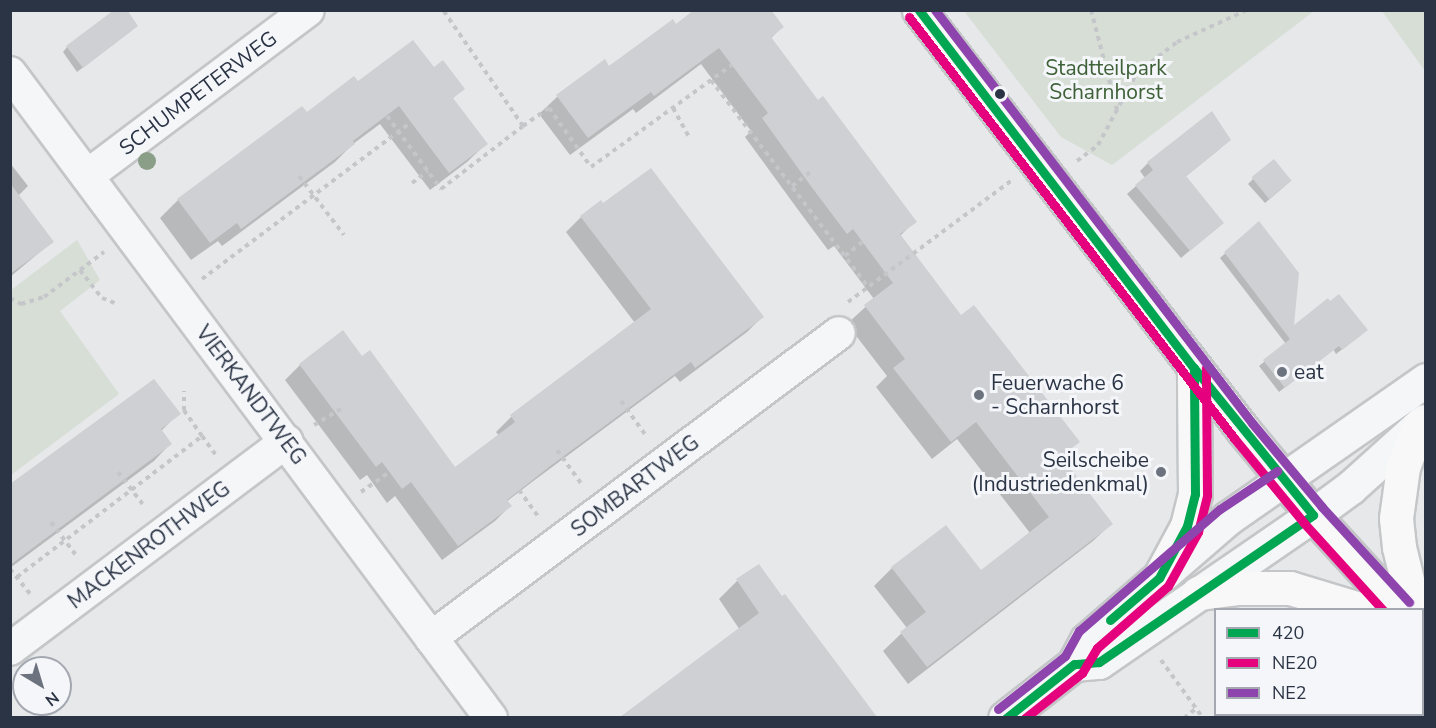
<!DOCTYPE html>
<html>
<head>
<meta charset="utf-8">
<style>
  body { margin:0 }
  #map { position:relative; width:1436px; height:728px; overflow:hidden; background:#e6e8ea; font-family:"Nunito Sans",sans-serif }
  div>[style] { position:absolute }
  .green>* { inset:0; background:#d6ded6 }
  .shadow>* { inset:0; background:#0003 }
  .building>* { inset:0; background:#ced0d3; transform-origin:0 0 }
  .path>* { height:4px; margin-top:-2px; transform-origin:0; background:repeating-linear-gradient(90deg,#c5c6ca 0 4.5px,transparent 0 9px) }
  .roads { filter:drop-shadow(2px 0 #c4c6c8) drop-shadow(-2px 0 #c4c6c8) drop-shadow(0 2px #c4c6c8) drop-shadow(0 -2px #c4c6c8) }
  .minor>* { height:32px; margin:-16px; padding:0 16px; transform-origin:16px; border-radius:16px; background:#f5f6f7 }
  .tertiary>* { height:33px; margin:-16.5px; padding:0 16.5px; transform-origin:16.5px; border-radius:16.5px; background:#f5f6f7 }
  .secondary>* { height:33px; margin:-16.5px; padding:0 16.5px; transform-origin:16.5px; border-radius:16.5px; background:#f8f8f8 }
  .bus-1>* { height:9px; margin:-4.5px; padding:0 4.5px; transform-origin:4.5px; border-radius:4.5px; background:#00a651 }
  .bus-2>* { height:9px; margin:-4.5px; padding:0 4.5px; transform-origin:4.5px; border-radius:4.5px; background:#e5007d }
  .bus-3>* { height:9px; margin:-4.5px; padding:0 4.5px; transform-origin:4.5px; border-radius:4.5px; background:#8e44ad }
  .trees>* { width:18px; height:18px; margin:-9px; border-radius:50%; background:#8a9e88 }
  .dots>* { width:16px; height:16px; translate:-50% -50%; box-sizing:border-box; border:3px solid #f4f6f9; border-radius:50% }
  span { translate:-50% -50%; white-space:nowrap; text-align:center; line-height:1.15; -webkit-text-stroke:6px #f4f6f9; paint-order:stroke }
  .park-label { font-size:21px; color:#3f6138 }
  .street-label { font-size:21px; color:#2b3445 }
  .poi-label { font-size:21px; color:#2b3445 }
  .left { translate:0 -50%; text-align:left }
  .right { translate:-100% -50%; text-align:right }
  .frame { position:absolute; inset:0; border:12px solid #2b3445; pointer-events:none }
  .legend { position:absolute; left:1214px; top:608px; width:210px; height:108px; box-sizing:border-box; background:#f4f6f9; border:2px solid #a4a8b1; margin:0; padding:8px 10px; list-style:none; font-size:18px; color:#2b3445 }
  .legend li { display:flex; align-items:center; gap:12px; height:30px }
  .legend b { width:30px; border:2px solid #a4a8b1 }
  .north { position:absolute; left:12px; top:656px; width:60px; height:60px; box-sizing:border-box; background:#f4f6f9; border:2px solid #a4a8b1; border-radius:50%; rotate:142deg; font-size:16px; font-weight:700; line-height:24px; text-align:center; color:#2b3445 }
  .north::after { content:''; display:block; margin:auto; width:21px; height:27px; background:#6c737f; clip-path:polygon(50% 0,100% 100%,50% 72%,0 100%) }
</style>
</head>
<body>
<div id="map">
  <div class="green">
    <div style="clip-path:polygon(964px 11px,1314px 11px,1112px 165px,1061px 137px)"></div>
    <div style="clip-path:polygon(1382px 11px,1425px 11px,1425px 71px)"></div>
    <div style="clip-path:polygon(77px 240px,100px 280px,60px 311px,119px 394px,11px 475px,11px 290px)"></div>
  </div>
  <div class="shadow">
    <div style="clip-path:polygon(676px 26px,782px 27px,770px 39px,817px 102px,915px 221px,899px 237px,961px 317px,1078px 441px,1060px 459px,1111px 524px,1093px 541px,908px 684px,883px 651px,907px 628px,874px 586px,892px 568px,981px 572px,1030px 533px,957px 439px,932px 459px,876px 387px,887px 376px,847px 324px,874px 299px,834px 246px,828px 250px,796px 207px,745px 137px,751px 131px,701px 64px,636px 113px,633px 109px,570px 155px,539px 114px,557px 97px)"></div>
    <div style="clip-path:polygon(131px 31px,77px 72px,63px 52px,67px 47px)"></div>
    <div style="clip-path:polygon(433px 69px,463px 89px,452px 99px,486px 144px,467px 162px,430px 190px,380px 124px,353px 144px,335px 162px,222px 246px,218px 241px,191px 260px,160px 218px,178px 200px,358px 83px)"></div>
    <div style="clip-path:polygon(1221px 148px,1185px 177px,1222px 223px,1181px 258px,1127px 194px,1145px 178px,1140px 171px,1148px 163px)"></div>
    <div style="clip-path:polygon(10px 163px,28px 186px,18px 196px,52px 242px,10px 277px)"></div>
    <div style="clip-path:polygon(1253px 179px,1285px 186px,1265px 203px,1248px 184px)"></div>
    <div style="clip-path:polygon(581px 217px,762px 317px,747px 332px,680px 382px,675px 376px,532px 482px,506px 502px,510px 506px,495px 521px,442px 560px,395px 496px,387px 503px,367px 475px,360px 480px,285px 380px,300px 365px,362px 358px,455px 469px,499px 436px,496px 432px,511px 417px,635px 323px,566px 232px)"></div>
    <div style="clip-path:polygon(1259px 223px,1292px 328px,1330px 303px,1361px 335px,1336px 354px,1333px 349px,1279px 392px,1259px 366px,1286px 344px,1220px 258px)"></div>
    <div style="clip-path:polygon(179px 413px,161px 431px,170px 444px,154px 461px,10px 568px,10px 486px)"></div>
    <div style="clip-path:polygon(758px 566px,782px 598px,785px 596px,875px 718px,622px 718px,740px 630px,719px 599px,737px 581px)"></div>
  </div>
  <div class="building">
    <div style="clip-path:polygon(114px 10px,127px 10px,138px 26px,83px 68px,66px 46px)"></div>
    <div style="clip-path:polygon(694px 10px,771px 10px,784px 27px,771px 37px,818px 100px,823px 96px,917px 222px,900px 234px,961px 315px,974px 305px,1080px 442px,1061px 456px,1113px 524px,927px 667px,900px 632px,926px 612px,891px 567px,946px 525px,981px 570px,1049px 517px,976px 422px,951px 442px,893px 368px,905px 359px,864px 305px,893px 283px,853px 229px,847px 234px,813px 189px,762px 118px,768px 113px,719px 48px,654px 96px,651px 92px,588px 138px,556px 95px,605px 59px,609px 66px,673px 19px,676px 24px)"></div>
    <div style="clip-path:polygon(413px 40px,434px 67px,443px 60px,465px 89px,453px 98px,488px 144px,449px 173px,399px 106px,353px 141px,355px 144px,241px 229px,237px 223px,210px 243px,177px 199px,302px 106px,307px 112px,354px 76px,358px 81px)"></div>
    <div style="clip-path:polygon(1212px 111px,1231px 140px,1186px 176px,1224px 223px,1190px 251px,1135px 185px,1153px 170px,1147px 162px)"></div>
    <div style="left:1274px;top:159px;width:28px;height:29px;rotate:51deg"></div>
    <div style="clip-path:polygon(651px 168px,764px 317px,695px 368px,691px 362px,549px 467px,507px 500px,512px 506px,458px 546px,411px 482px,402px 489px,382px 462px,376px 467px,299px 364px,343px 330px,362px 356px,370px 350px,455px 467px,515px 422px,510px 415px,651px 309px,580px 216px,601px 200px,603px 203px)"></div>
    <div style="clip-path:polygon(10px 183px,54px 242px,10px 274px)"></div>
    <div style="clip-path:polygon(1259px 221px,1299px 273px,1294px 325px,1328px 298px,1330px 301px,1339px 294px,1368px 330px,1342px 350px,1339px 346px,1285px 388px,1263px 360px,1290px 339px,1224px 252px)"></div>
    <div style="clip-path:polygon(154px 379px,181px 414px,161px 429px,172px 444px,10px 565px,10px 484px)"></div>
    <div style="clip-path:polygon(759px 564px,782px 596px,785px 594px,877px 717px,620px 717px,759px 613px,736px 579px)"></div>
  </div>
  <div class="path">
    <div style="left:1091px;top:10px;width:103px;rotate:75.4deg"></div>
    <div style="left:711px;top:80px;width:260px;rotate:52.8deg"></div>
    <div style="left:673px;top:108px;width:35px;rotate:61deg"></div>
    <div style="left:387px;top:116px;width:91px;rotate:53.5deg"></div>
    <div style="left:441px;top:189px;width:103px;rotate:-37.5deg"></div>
    <div style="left:523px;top:126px;width:141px;rotate:-124.6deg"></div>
    <div style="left:523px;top:126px;width:32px;rotate:-35deg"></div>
    <div style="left:549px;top:108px;width:72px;rotate:54.6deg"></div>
    <div style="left:591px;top:167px;width:174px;rotate:-35.9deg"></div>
    <div style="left:1077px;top:161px;width:26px;rotate:-37deg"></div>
    <div style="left:1098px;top:145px;width:82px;rotate:-61.6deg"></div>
    <div style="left:1137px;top:73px;width:51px;rotate:-37.8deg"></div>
    <div style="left:1177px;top:42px;width:77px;rotate:-24.6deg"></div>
    <div style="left:299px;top:176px;width:74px;rotate:52.7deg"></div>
    <div style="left:412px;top:183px;width:20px;rotate:-37deg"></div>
    <div style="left:792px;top:186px;width:25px;rotate:-37deg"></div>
    <div style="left:845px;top:256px;width:22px;rotate:-39deg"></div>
    <div style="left:80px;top:270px;width:36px;rotate:52deg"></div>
    <div style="left:102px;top:298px;width:14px;rotate:21deg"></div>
    <div style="left:202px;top:279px;width:261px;rotate:-36.9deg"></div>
    <div style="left:10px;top:298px;width:13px;rotate:29deg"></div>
    <div style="left:21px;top:304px;width:24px;rotate:-17deg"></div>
    <div style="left:44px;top:297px;width:75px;rotate:-36.9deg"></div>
    <div style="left:848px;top:302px;width:203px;rotate:-36.6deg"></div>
    <div style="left:621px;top:401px;width:44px;rotate:54.2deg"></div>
    <div style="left:314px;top:425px;width:33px;rotate:-31deg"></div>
    <div style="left:202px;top:436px;width:24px;rotate:54deg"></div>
    <div style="left:557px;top:450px;width:44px;rotate:54.2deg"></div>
    <div style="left:118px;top:472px;width:44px;rotate:52.4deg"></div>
    <div style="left:519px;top:490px;width:36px;rotate:54deg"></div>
    <div style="left:361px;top:492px;width:35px;rotate:-35deg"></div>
    <div style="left:51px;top:522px;width:45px;rotate:53.1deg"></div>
    <div style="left:10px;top:569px;width:32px;rotate:51deg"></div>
    <div style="left:17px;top:577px;width:233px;rotate:-37.3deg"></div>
    <div style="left:202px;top:436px;width:32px;rotate:-125deg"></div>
    <div style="left:184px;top:410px;width:19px;rotate:-90deg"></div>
    <div style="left:1161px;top:660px;width:72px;rotate:54.1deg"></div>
    <div style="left:1184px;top:718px;width:16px;rotate:-38deg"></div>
  </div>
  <div class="roads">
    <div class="minor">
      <div style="left:10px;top:73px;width:805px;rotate:53.29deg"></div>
      <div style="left:87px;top:176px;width:276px;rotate:-36.9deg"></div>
      <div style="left:431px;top:638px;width:509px;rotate:-36.78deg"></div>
      <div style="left:10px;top:649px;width:346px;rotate:-36.9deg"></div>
    </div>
    <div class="tertiary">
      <div style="left:1074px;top:664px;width:25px;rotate:-5deg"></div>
      <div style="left:1099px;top:662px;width:260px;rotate:-34.5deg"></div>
      <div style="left:1313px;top:515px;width:47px;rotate:-36.4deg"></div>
      <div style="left:1351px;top:487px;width:98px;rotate:-42.1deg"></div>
      <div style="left:1005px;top:718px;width:88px;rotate:-38deg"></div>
      <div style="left:1074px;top:664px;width:27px;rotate:-62deg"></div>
      <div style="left:1087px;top:640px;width:186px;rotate:-40.9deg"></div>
      <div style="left:1228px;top:518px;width:241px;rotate:-34.9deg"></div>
    </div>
    <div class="secondary">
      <div style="left:919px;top:10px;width:530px;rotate:52.35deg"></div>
      <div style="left:1243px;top:430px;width:110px;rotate:50.5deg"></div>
      <div style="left:1313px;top:515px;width:129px;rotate:47.5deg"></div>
      <div style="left:1159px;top:578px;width:59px;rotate:-61.7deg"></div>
      <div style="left:1187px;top:526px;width:33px;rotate:-76deg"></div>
      <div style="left:1195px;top:494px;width:126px;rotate:-90.5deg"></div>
      <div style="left:1198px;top:593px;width:39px;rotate:-7deg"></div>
      <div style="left:1237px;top:588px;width:53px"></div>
      <div style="left:1290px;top:588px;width:76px;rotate:16.8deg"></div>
      <div style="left:1410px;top:610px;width:14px;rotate:-86deg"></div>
      <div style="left:1411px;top:596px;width:50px;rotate:-103.8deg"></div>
      <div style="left:1399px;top:547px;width:29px;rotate:-96deg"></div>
      <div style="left:1396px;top:518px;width:51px;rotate:-82.2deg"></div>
      <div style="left:1403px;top:467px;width:44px;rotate:-68.7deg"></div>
      <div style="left:1422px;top:634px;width:5px;rotate:37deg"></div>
    </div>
  </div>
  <div class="bus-1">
    <div style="left:919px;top:10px;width:451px;rotate:52.5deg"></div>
    <div style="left:1194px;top:368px;width:189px;rotate:51deg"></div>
    <div style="left:1313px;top:515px;width:260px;rotate:145.5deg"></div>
    <div style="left:1099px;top:662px;width:25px;rotate:175deg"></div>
    <div style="left:1074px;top:664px;width:87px;rotate:141.5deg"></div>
    <div style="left:1110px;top:620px;width:65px;rotate:-40.6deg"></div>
    <div style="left:1159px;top:578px;width:59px;rotate:-61.7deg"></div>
    <div style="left:1187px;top:526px;width:33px;rotate:-76deg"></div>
    <div style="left:1195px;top:494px;width:126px;rotate:-90.5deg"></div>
  </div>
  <div class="bus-2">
    <div style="left:909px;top:17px;width:532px;rotate:52.33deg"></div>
    <div style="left:1234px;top:438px;width:110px;rotate:50.5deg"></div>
    <div style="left:1304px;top:523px;width:118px;rotate:47.8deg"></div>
    <div style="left:1025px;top:718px;width:73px;rotate:-38.3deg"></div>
    <div style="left:1082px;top:673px;width:29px;rotate:-59deg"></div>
    <div style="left:1097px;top:648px;width:94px;rotate:-41.1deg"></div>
    <div style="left:1168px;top:586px;width:62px;rotate:-60.9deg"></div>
    <div style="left:1198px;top:532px;width:38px;rotate:-76deg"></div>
    <div style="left:1207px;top:495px;width:127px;rotate:-90.5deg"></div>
  </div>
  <div class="bus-3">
    <div style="left:935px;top:10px;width:521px;rotate:52.49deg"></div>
    <div style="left:1252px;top:423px;width:109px;rotate:50.2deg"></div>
    <div style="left:1322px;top:507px;width:129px;rotate:47.5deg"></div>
    <div style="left:998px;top:709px;width:85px;rotate:-38.3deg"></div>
    <div style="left:1065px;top:656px;width:29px;rotate:-61deg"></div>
    <div style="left:1079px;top:631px;width:186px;rotate:-40.9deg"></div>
    <div style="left:1220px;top:509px;width:69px;rotate:-33.7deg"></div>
  </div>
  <div class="trees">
    <div style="left:147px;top:161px"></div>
  </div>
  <div class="dots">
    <div style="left:1000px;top:94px;background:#2b3445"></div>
    <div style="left:1282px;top:372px;background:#6c737f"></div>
    <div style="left:979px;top:395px;background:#6c737f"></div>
    <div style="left:1161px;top:472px;background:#6c737f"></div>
  </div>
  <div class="park-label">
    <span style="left:1106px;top:80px">Stadtteilpark<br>Scharnhorst</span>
  </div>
  <div class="street-label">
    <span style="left:198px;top:93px;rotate:-37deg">SCHUMPETERWEG</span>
    <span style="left:251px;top:395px;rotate:53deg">VIERKANDTWEG</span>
    <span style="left:635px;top:486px;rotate:-37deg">SOMBARTWEG</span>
    <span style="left:149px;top:545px;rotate:-37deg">MACKENROTHWEG</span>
  </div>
  <div class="poi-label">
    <span class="left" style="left:1294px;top:372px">eat</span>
    <span class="left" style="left:991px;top:395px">Feuerwache 6<br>- Scharnhorst</span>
    <span class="right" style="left:1149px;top:472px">Seilscheibe<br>(Industriedenkmal)</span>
  </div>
  <div class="frame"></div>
  <ul class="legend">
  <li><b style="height:8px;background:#00a651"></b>420</li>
  <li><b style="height:8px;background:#e5007d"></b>NE20</li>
  <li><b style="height:8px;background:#8e44ad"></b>NE2</li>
  </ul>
  <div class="north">N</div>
</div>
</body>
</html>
